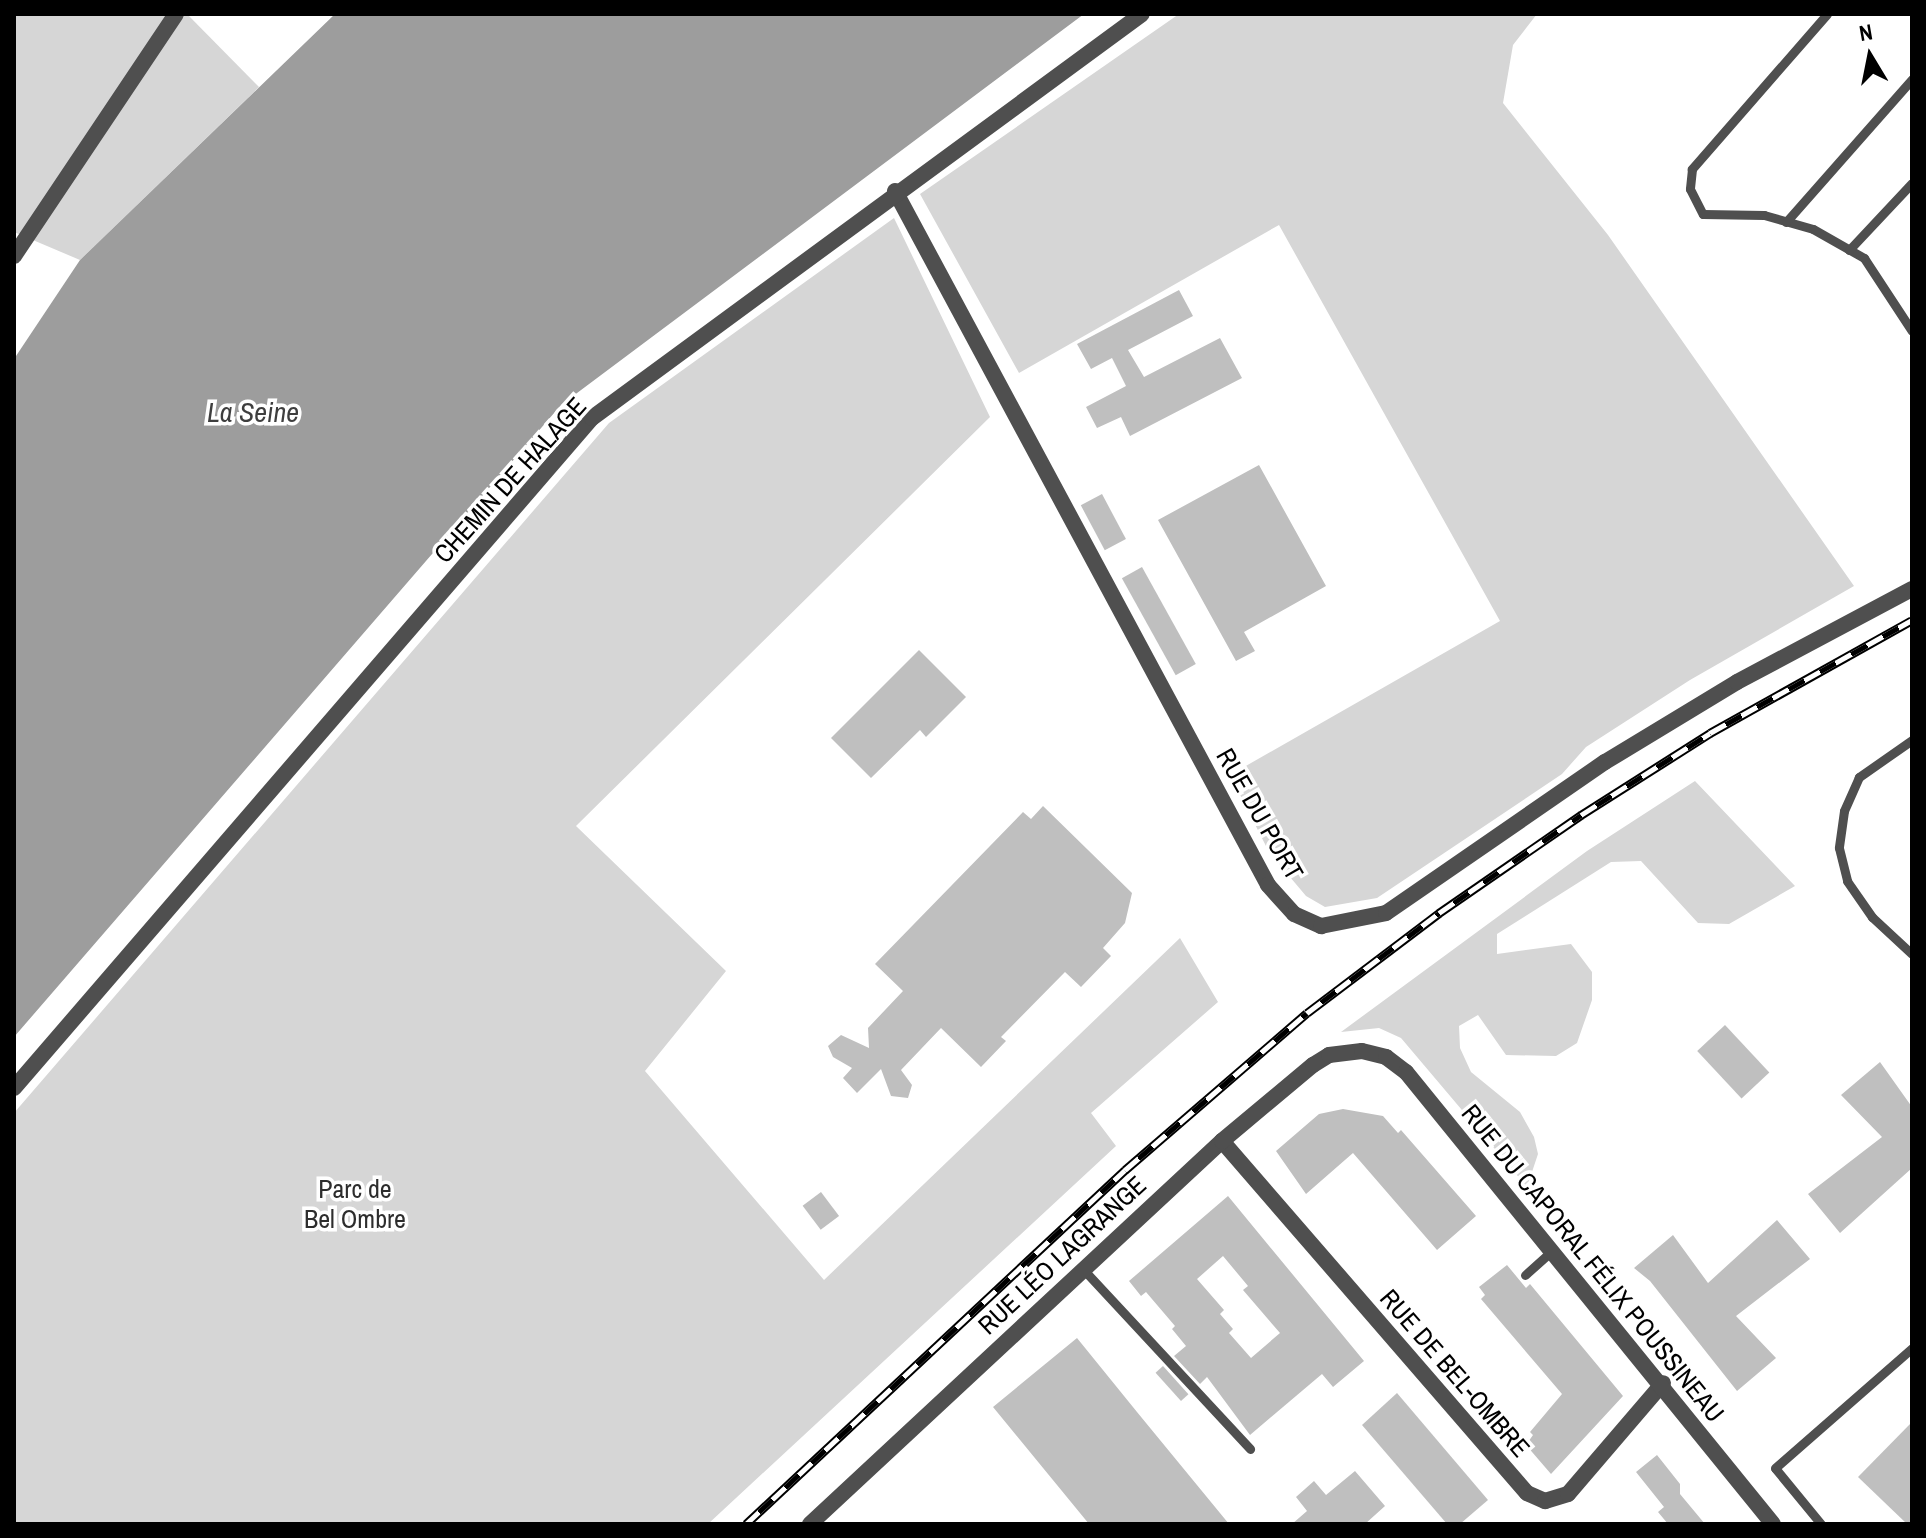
<!DOCTYPE html>
<html>
<head>
<meta charset="utf-8">
<style>
  body { margin:0 }
  #map { position:relative; width:1926px; height:1538px; overflow:hidden; background:#fff; font-family:"Archivo Narrow",sans-serif }
  div>[style] { position:absolute }
  .green>* { inset:0; background:#d6d6d6 }
  .water>* { inset:0; background:#9d9d9d }
  .building>* { inset:0; background:#bfbfbf; transform-origin:0 0 }
  .service>* { height:9px; margin:-4.5px; padding:0 4.5px; transform-origin:4.5px; border-radius:4.5px; background:#4f4f4f }
  .minor>* { height:16px; margin:-8px; padding:0 8px; transform-origin:8px; border-radius:8px; background:#4f4f4f }
  .tertiary>* { height:16px; margin:-8px; padding:0 8px; transform-origin:8px; border-radius:8px; background:#4f4f4f }
  .rail>* { height:9px; margin-top:-4.5px; transform-origin:0; background:repeating-linear-gradient(90deg,#fff 0 18px,#000 0 36px); box-sizing:border-box; border-block:2px solid #000 }
  span { translate:-50% -50%; white-space:nowrap; text-align:center; line-height:1.15; -webkit-text-stroke:7px #fff; paint-order:stroke }
  .street-label { font-size:26px; color:#000 }
  .park-label { font-size:26px; color:#2d2d2d }
  .water-label { font-size:28px; color:#3e3e3e; font-style:italic }
  .frame { position:absolute; inset:0; border:16px solid #000; pointer-events:none }
  .north { position:absolute; left:1830px; top:16px; width:80px; height:80px; -webkit-text-stroke:6px #fff; paint-order:stroke; rotate:350deg; font-size:22px; font-weight:700; line-height:32px; text-align:center; color:#000 }
  .north::after { content:''; display:block; margin:auto; width:28px; height:36px; background:#000; clip-path:polygon(50% 0,100% 100%,50% 72%,0 100%) }
</style>
</head>
<body>
<div id="map">
  <div class="green">
    <div style="clip-path:polygon(14px 14px,187px 14px,259px 87px,80px 260px,14px 232px)"></div>
    <div style="clip-path:polygon(1179px 14px,1537px 14px,1513px 45px,1503px 103px,1608px 235px,1854px 586px,1690px 680px,1586px 747px,1562px 774px,1377px 898px,1325px 907px,1306px 896px,1269px 852px,1230px 775px,1500px 621px,1279px 225px,1019px 373px,920px 194px)"></div>
    <div style="clip-path:polygon(894px 218px,990px 417px,576px 826px,726px 971px,645px 1071px,824px 1280px,1180px 938px,1218px 1002px,1091px 1113px,1116px 1146px,708px 1524px,14px 1524px,14px 1113px,609px 423px)"></div>
    <div style="clip-path:polygon(1695px 781px,1795px 886px,1729px 924px,1698px 923px,1641px 861px,1611px 862px,1497px 934px,1497px 954px,1571px 944px,1592px 972px,1592px 1000px,1577px 1043px,1556px 1056px,1506px 1055px,1478px 1015px,1459px 1026px,1460px 1048px,1471px 1072px,1520px 1112px,1534px 1137px,1538px 1154px,1527px 1187px,1401px 1038px,1379px 1028px,1341px 1032px,1587px 851px)"></div>
  </div>
  <div class="water">
    <div style="clip-path:polygon(335px 14px,1084px 14px,561px 405px,14px 1037px,14px 359px,80px 260px)"></div>
  </div>
  <div class="building">
    <div style="clip-path:polygon(1179px 290px,1193px 316px,1128px 350px,1144px 377px,1220px 338px,1242px 378px,1130px 436px,1121px 417px,1097px 428px,1086px 407px,1126px 386px,1112px 358px,1091px 369px,1077px 344px)"></div>
    <div style="clip-path:polygon(1259px 465px,1326px 586px,1244px 632px,1255px 651px,1236px 661px,1158px 520px)"></div>
    <div style="left:1102px;top:494px;width:51px;height:24px;rotate:62deg"></div>
    <div style="left:1142px;top:567px;width:111px;height:23px;rotate:61deg"></div>
    <div style="clip-path:polygon(919px 650px,966px 697px,926px 737px,920px 730px,871px 778px,831px 738px)"></div>
    <div style="clip-path:polygon(1043px 806px,1132px 893px,1125px 923px,1103px 948px,1111px 956px,1081px 987px,1065px 972px,1001px 1037px,1006px 1041px,981px 1067px,941px 1028px,901px 1070px,912px 1085px,908px 1098px,891px 1096px,881px 1069px,857px 1093px,843px 1078px,852px 1068px,833px 1057px,828px 1046px,841px 1035px,869px 1048px,868px 1028px,903px 991px,875px 964px,1023px 812px,1031px 819px)"></div>
    <div style="left:1725px;top:1025px;width:65px;height:38px;rotate:47deg"></div>
    <div style="clip-path:polygon(1880px 1062px,1912px 1107px,1912px 1168px,1840px 1233px,1808px 1194px,1882px 1137px,1841px 1095px)"></div>
    <div style="clip-path:polygon(1343px 1109px,1383px 1116px,1398px 1133px,1401px 1130px,1476px 1216px,1437px 1250px,1353px 1153px,1306px 1194px,1276px 1151px,1319px 1114px)"></div>
    <div style="left:821px;top:1192px;width:30px;height:23px;rotate:53deg"></div>
    <div style="clip-path:polygon(evenodd,1228px 1196px,1364px 1361px,1333px 1387px,1322px 1374px,1250px 1435px,1207px 1377px,1200px 1384px,1174px 1356px,1186px 1346px,1172px 1329px,1175px 1326px,1146px 1292px,1141px 1296px,1129px 1281px,1228px 1196px,1223px 1256px,1248px 1286px,1243px 1290px,1280px 1333px,1251px 1358px,1229px 1333px,1233px 1329px,1220px 1314px,1224px 1310px,1197px 1279px,1223px 1256px)"></div>
    <div style="clip-path:polygon(1777px 1220px,1810px 1259px,1736px 1316px,1776px 1358px,1737px 1391px,1650px 1281px,1634px 1268px,1673px 1235px,1708px 1283px)"></div>
    <div style="clip-path:polygon(1507px 1265px,1526px 1288px,1530px 1284px,1623px 1396px,1551px 1474px,1526px 1445px,1533px 1435px,1530px 1432px,1562px 1394px,1481px 1299px,1485px 1295px,1479px 1287px)"></div>
    <div style="clip-path:polygon(1077px 1338px,1137px 1412px,1229px 1524px,1089px 1524px,993px 1407px)"></div>
    <div style="left:1163px;top:1366px;width:38px;height:10px;rotate:48deg"></div>
    <div style="clip-path:polygon(1397px 1393px,1488px 1500px,1460px 1524px,1447px 1524px,1362px 1425px)"></div>
    <div style="clip-path:polygon(1912px 1422px,1912px 1524px,1907px 1524px,1858px 1477px)"></div>
    <div style="clip-path:polygon(1657px 1455px,1680px 1484px,1680px 1494px,1705px 1524px,1668px 1524px,1658px 1512px,1664px 1507px,1636px 1472px)"></div>
    <div style="clip-path:polygon(1355px 1471px,1385px 1506px,1365px 1524px,1292px 1524px,1307px 1511px,1296px 1497px,1314px 1481px,1326px 1495px)"></div>
  </div>
  <div class="service">
    <div style="left:1827px;top:14px;width:206px;rotate:131.1deg"></div>
    <div style="left:1692px;top:169px;width:20px;rotate:96deg"></div>
    <div style="left:1690px;top:189px;width:28px;rotate:63deg"></div>
    <div style="left:1703px;top:214px;width:61px;rotate:0.9deg"></div>
    <div style="left:1764px;top:215px;width:51px;rotate:15.9deg"></div>
    <div style="left:1813px;top:229px;width:59px;rotate:29.6deg"></div>
    <div style="left:1864px;top:258px;width:87px;rotate:56.7deg"></div>
    <div style="left:1786px;top:222px;width:191px;rotate:-48.6deg"></div>
    <div style="left:1849px;top:250px;width:92px;rotate:-46.8deg"></div>
    <div style="left:1912px;top:740px;width:65px;rotate:145.1deg"></div>
    <div style="left:1859px;top:777px;width:37px;rotate:114deg"></div>
    <div style="left:1844px;top:811px;width:37px;rotate:98deg"></div>
    <div style="left:1839px;top:848px;width:34px;rotate:76deg"></div>
    <div style="left:1847px;top:881px;width:44px;rotate:55.2deg"></div>
    <div style="left:1872px;top:917px;width:54px;rotate:42.8deg"></div>
    <div style="left:1082px;top:1268px;width:247px;rotate:47.1deg"></div>
    <div style="left:1525px;top:1275px;width:38px;rotate:-42deg"></div>
    <div style="left:1821px;top:1524px;width:72px;rotate:-129.4deg"></div>
    <div style="left:1775px;top:1468px;width:182px;rotate:-41.2deg"></div>
  </div>
  <div class="minor">
    <div style="left:895px;top:191px;width:788px;rotate:61.74deg"></div>
    <div style="left:1268px;top:885px;width:39px;rotate:48deg"></div>
    <div style="left:1294px;top:914px;width:30px;rotate:24deg"></div>
    <div style="left:1321px;top:926px;width:66px;rotate:-11.3deg"></div>
    <div style="left:1386px;top:913px;width:266px;rotate:-34.6deg"></div>
    <div style="left:1605px;top:762px;width:154px;rotate:-31.2deg"></div>
    <div style="left:1737px;top:682px;width:198px;rotate:-28deg"></div>
    <div style="left:14px;top:256px;width:291px;rotate:-56.2deg"></div>
    <div style="left:1222px;top:1141px;width:466px;rotate:49.1deg"></div>
    <div style="left:1527px;top:1493px;width:20px;rotate:24deg"></div>
    <div style="left:1545px;top:1501px;width:24px;rotate:-17deg"></div>
    <div style="left:1568px;top:1494px;width:146px;rotate:-49.4deg"></div>
    <div style="left:810px;top:1524px;width:563px;rotate:-42.91deg"></div>
    <div style="left:1222px;top:1141px;width:119px;rotate:-39.9deg"></div>
    <div style="left:1313px;top:1065px;width:19px;rotate:-32deg"></div>
    <div style="left:1329px;top:1055px;width:33px;rotate:-7deg"></div>
    <div style="left:1362px;top:1051px;width:25px;rotate:14deg"></div>
    <div style="left:1386px;top:1057px;width:25px;rotate:37deg"></div>
    <div style="left:1406px;top:1072px;width:582px;rotate:50.93deg"></div>
  </div>
  <div class="tertiary">
    <div style="left:14px;top:1088px;width:885px;rotate:-49.22deg"></div>
    <div style="left:592px;top:418px;width:682px;rotate:-36.3deg"></div>
  </div>
  <div class="rail">
    <div style="left:746px;top:1524px;width:519px;rotate:-43.05deg"></div>
    <div style="left:1125px;top:1170px;width:240px;rotate:-40.8deg"></div>
    <div style="left:1307px;top:1013px;width:166px;rotate:-37.1deg"></div>
    <div style="left:1439px;top:913px;width:173px;rotate:-34.6deg"></div>
    <div style="left:1581px;top:815px;width:153px;rotate:-32.4deg"></div>
    <div style="left:1710px;top:733px;width:231px;rotate:-29.2deg"></div>
  </div>
  <div class="street-label">
    <span style="left:510px;top:480px;rotate:-48deg">CHEMIN DE HALAGE</span>
    <span style="left:1260px;top:814px;rotate:60deg">RUE DU PORT</span>
    <span style="left:1062px;top:1255px;rotate:-43deg">RUE LÉO LAGRANGE</span>
    <span style="left:1593px;top:1263px;rotate:51deg">RUE DU CAPORAL FÉLIX POUSSINEAU</span>
    <span style="left:1455px;top:1373px;rotate:49deg">RUE DE BEL-OMBRE</span>
  </div>
  <div class="park-label">
    <span style="left:355px;top:1204px">Parc de<br>Bel Ombre</span>
  </div>
  <div class="water-label">
    <span style="left:253px;top:412px">La Seine</span>
  </div>
  <div class="frame"></div>
  <div class="north">N</div>
</div>
</body>
</html>
